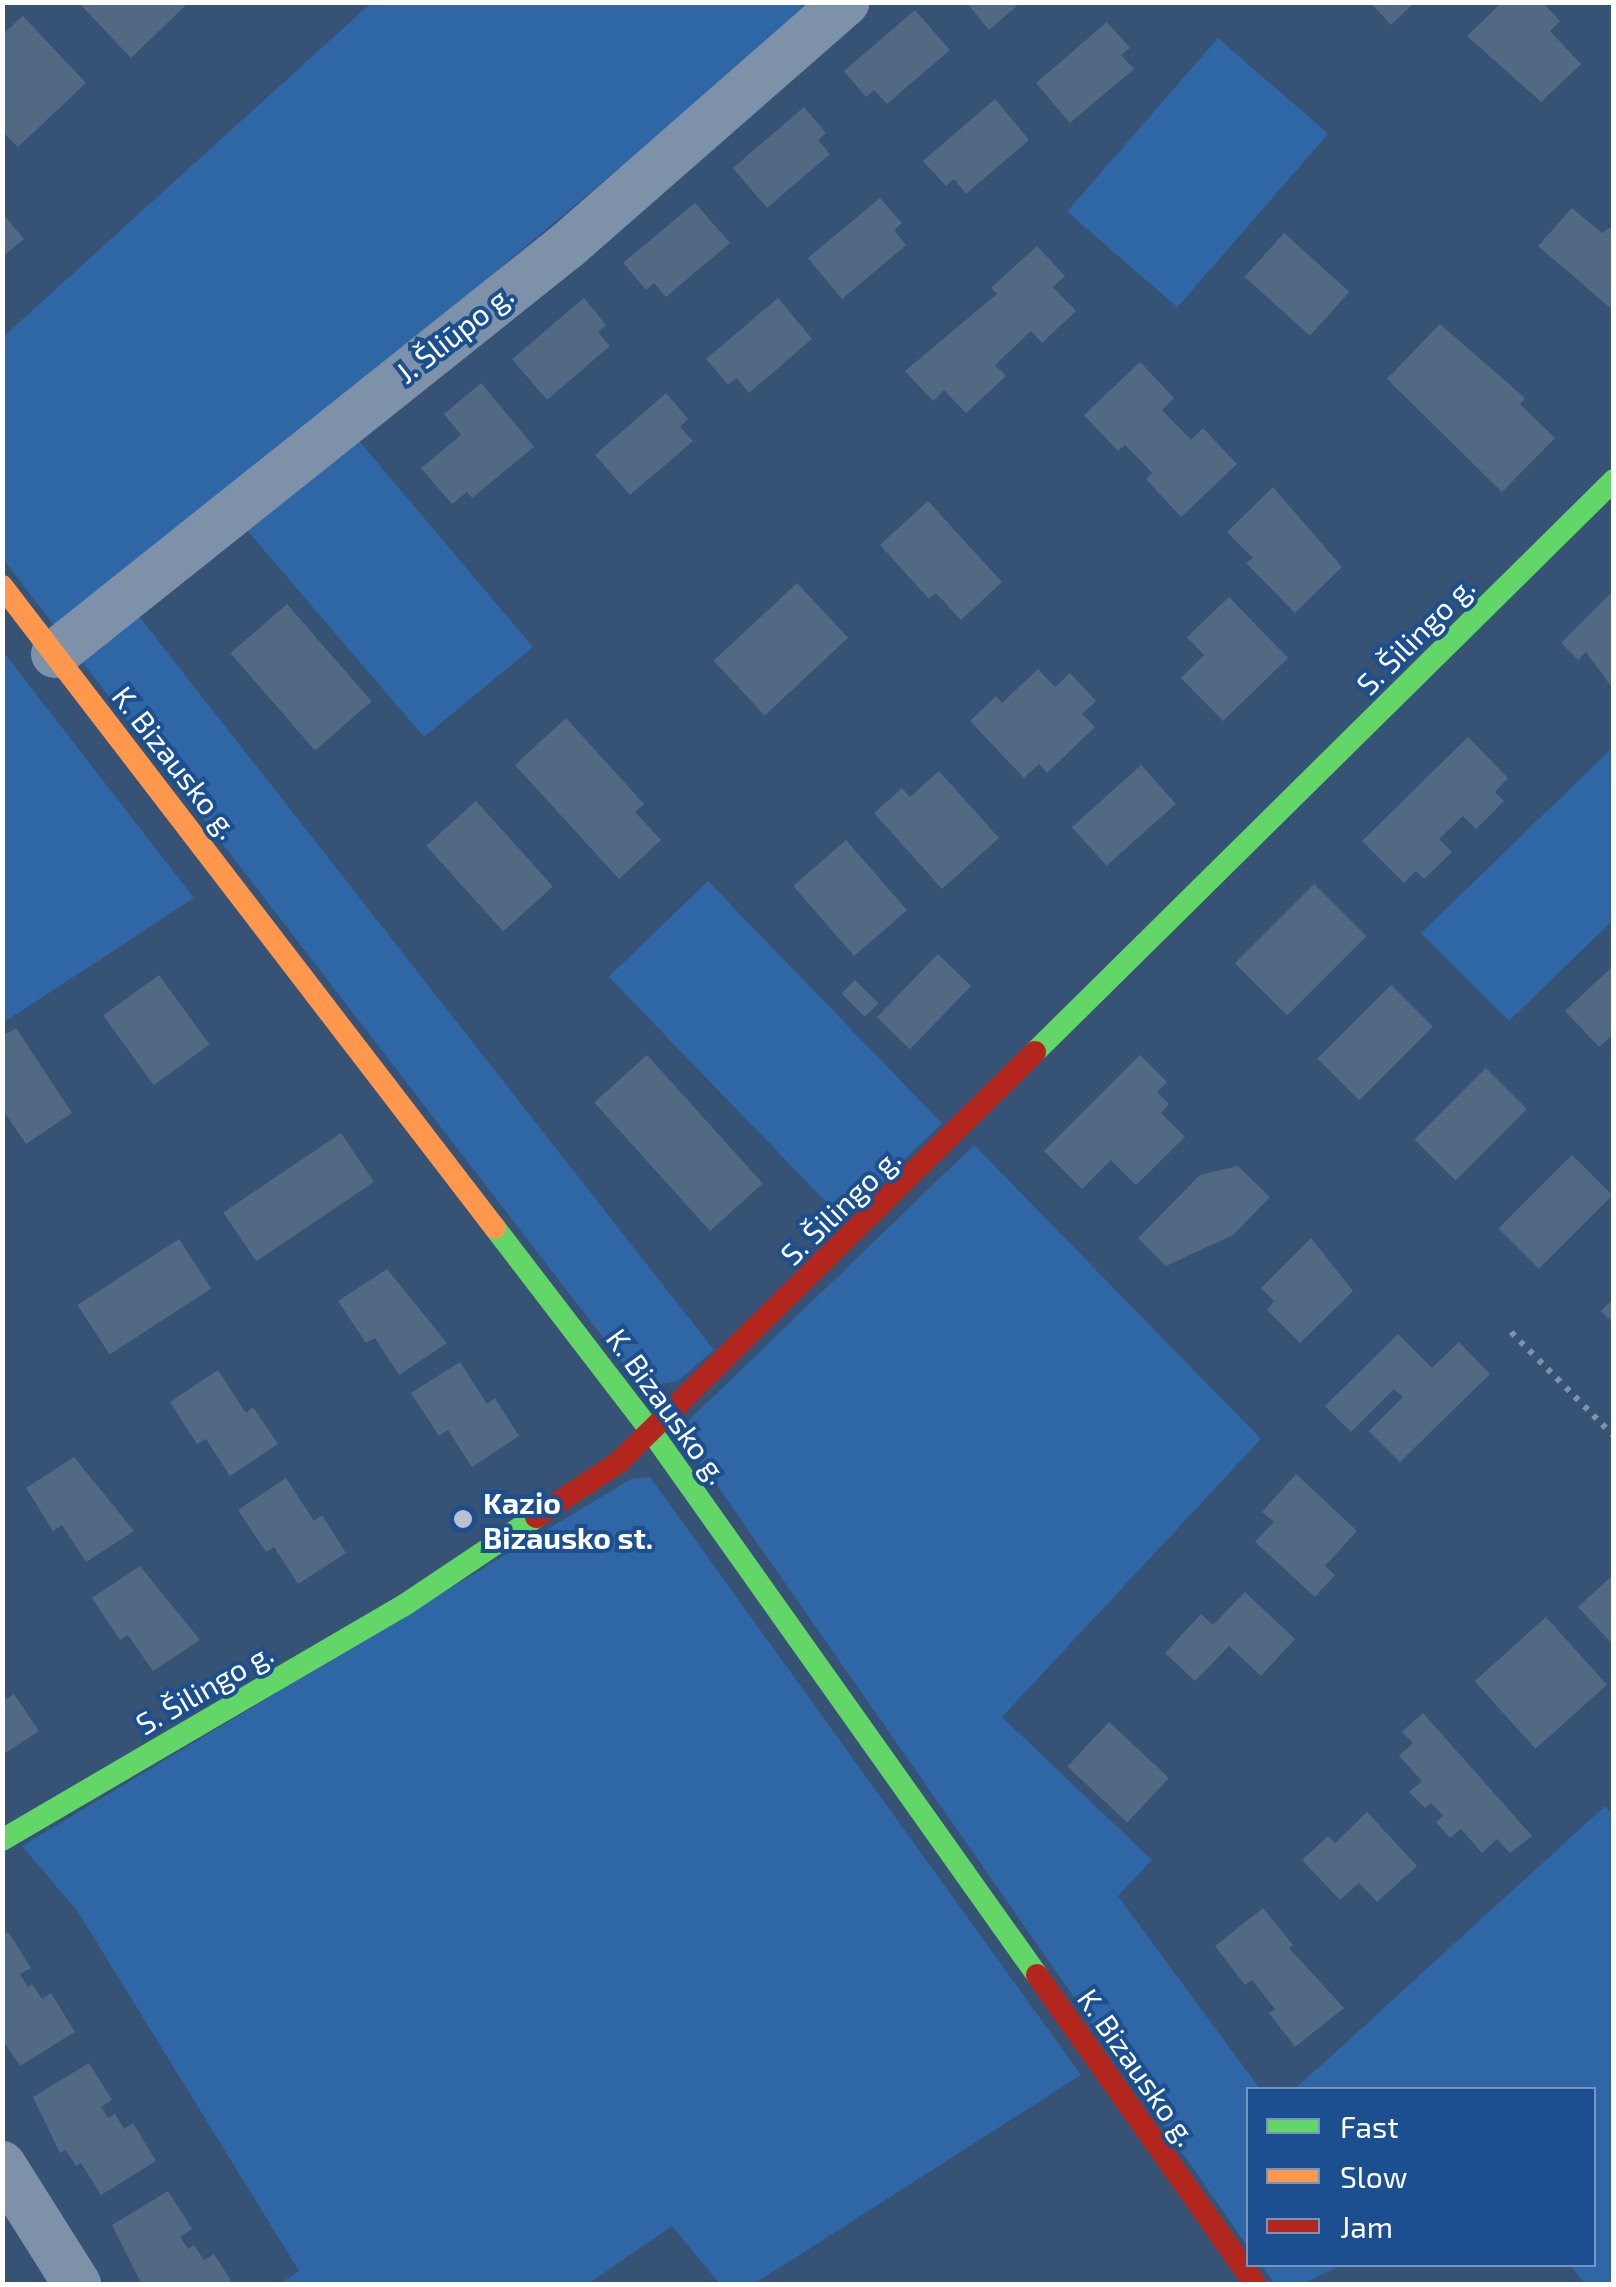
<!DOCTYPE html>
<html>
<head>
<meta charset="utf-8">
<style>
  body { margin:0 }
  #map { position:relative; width:1616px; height:2287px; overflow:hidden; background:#365274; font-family:"Exo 2",sans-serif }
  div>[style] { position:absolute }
  .green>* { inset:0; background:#2f66a5; transform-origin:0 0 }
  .building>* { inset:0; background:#526984; transform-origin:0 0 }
  .path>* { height:6px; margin-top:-3px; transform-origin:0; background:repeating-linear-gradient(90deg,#7d92a8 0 5px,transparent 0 13px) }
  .street>* { height:48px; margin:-24px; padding:0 24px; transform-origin:24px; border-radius:24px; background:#7d92a8 }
  .fast>* { height:22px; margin:-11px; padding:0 11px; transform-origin:11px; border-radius:11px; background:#63d668 }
  .slow>* { height:22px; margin:-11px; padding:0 11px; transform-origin:11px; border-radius:11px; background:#ff974d }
  .jam>* { height:22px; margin:-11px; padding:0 11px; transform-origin:11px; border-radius:11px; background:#b3261e }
  .dots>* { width:28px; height:28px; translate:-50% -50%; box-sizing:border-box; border:5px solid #1b4f8f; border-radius:50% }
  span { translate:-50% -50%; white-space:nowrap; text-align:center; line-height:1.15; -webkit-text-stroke:8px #1b4f8f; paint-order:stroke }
  .street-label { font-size:30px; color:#fff }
  .poi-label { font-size:30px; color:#fff; font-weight:700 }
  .left { translate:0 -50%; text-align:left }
  .frame { position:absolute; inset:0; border:5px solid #fff; pointer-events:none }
  .legend { position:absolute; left:1246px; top:2087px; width:350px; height:180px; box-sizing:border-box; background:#1b4f8f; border:2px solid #7695bc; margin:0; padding:12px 18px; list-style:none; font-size:30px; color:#fff }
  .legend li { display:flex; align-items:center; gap:20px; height:50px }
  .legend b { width:50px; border:2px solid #7695bc }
</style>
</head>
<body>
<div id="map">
  <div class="green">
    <div style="clip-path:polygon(371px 3px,816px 3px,332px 409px,533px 647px,424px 737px,221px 500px,116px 587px,714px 1350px,678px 1381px,656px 1385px,632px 1375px,3px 559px,3px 337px)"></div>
    <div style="left:1218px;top:38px;width:146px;height:230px;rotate:41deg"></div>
    <div style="clip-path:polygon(5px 654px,194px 898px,3px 1023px,2px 656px)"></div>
    <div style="clip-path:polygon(1613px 747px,1613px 920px,1509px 1021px,1421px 933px)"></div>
    <div style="left:708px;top:881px;width:337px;height:138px;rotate:46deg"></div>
    <div style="clip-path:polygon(974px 1145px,1261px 1439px,1002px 1717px,1152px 1860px,1118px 1896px,1260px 2089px,1248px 2090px,1248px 2247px,684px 1438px,688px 1421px)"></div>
    <div style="clip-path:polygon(650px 1477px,1081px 2075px,754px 2284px,720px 2284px,672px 2226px,588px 2284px,279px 2284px,299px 2271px,78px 1912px,22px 1846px,631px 1479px)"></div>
    <div style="clip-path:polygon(1605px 1806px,1614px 1816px,1614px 2284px,1585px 2284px,1570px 2265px,1594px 2264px,1594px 2090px,1295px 2089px)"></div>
    <div style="clip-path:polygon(1261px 2265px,1341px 2265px,1303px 2284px,1275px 2284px)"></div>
  </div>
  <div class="building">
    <div style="clip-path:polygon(78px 2px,189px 2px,131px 58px)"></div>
    <div style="clip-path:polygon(966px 2px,1021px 2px,989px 30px)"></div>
    <div style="clip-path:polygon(1370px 2px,1415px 2px,1391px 25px)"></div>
    <div style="clip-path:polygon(1502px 2px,1542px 2px,1560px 21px,1550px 31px,1581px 64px,1541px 102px,1467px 36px)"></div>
    <div style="clip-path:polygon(915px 10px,950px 50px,887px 104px,874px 90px,866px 97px,844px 71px)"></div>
    <div style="clip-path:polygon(23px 16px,86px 83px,18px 147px,2px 131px,2px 35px)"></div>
    <div style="clip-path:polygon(1107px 22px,1130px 48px,1121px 55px,1134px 69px,1070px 123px,1036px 83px)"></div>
    <div style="clip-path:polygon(995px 99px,1029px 140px,966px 194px,954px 179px,946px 186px,923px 161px)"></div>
    <div style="clip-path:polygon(804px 107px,826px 133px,818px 140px,830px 154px,767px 208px,733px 168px)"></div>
    <div style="clip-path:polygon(880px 198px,902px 223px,894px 230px,906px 245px,842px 299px,808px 258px)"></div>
    <div style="clip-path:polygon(695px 203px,730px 243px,666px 297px,654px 283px,646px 290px,623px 263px)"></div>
    <div style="clip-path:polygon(1572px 208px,1602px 233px,1614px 225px,1614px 311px,1538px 246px)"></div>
    <div style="clip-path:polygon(2px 213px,24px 239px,2px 257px)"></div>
    <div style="left:1284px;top:233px;width:88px;height:59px;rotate:42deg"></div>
    <div style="clip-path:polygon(1037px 246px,1065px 276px,1053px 287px,1076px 311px,1042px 343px,1031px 331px,995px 365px,1006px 376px,966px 413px,944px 390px,933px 401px,905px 371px,997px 294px,991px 288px)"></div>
    <div style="clip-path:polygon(584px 298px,606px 325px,598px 332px,610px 346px,547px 400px,512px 359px)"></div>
    <div style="clip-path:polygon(778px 298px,812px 339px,749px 393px,737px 378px,728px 385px,706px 359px)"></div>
    <div style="clip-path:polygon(1440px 324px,1525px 398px,1520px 404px,1555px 438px,1502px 492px,1387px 379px)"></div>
    <div style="clip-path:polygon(1140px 362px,1174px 398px,1162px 410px,1191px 440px,1203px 428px,1237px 464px,1181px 517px,1146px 479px,1152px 473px,1138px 458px,1125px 445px,1118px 451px,1084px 415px)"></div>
    <div style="clip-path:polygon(481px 383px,534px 447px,472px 498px,467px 492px,452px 504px,421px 468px,461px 435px,444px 414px)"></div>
    <div style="clip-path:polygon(666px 393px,688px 419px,680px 427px,693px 441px,630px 495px,595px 455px)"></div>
    <div style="clip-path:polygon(1273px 487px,1342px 567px,1295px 613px,1246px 563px,1253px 558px,1227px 532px)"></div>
    <div style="clip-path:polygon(928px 501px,1002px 582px,961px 620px,936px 593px,929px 599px,880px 545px)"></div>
    <div style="left:797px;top:583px;width:75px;height:114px;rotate:47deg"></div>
    <div style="clip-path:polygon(1614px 590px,1614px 683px,1611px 686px,1586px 652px,1578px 660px,1561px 643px)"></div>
    <div style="clip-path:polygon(1229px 597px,1288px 658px,1223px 721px,1181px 678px,1204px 655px,1187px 637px)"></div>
    <div style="left:287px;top:604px;width:129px;height:75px;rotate:49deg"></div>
    <div style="clip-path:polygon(1038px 669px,1055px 687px,1070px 673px,1096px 701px,1082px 714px,1095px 727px,1047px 773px,1039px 764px,1024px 778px,970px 721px,996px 696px,1002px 703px)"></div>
    <div style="clip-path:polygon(566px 718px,644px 804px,635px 812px,661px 840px,619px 879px,515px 765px)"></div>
    <div style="clip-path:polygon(1468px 737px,1508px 778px,1495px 792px,1504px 801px,1476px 829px,1463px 816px,1439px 839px,1452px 852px,1424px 879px,1416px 871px,1404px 883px,1362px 841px)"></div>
    <div style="left:1141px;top:765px;width:52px;height:93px;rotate:48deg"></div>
    <div style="clip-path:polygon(939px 771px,999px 838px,942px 889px,874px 813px,902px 788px,910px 797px)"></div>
    <div style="left:476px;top:801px;width:115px;height:67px;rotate:48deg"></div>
    <div style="left:846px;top:840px;width:93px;height:70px;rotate:49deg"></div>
    <div style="left:1314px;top:884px;width:74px;height:112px;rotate:45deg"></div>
    <div style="left:938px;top:954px;width:46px;height:88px;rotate:44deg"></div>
    <div style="clip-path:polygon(1614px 965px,1614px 1034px,1599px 1047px,1565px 1011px)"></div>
    <div style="left:159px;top:975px;width:86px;height:69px;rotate:54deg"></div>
    <div style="left:855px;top:980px;width:33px;height:19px;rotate:45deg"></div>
    <div style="left:1391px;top:985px;width:59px;height:104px;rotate:45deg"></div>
    <div style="clip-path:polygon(16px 1028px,72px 1113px,26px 1144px,2px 1109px,2px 1036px)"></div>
    <div style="left:647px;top:1055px;width:173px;height:71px;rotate:48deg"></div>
    <div style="clip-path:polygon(1140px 1055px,1167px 1082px,1157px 1092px,1169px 1104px,1161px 1113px,1185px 1137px,1136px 1185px,1111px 1160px,1082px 1189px,1044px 1151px)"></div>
    <div style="left:1486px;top:1068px;width:58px;height:101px;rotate:45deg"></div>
    <div style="left:341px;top:1133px;width:59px;height:142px;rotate:56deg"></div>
    <div style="left:1572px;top:1155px;width:57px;height:104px;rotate:45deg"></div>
    <div style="clip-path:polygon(1238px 1166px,1270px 1197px,1233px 1235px,1166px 1266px,1138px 1238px,1200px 1175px)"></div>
    <div style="clip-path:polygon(1311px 1238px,1353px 1291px,1300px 1343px,1267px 1310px,1274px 1301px,1261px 1288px)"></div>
    <div style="left:179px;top:1239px;width:59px;height:121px;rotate:57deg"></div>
    <div style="clip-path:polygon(387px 1269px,447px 1343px,399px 1375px,375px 1338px,366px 1343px,338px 1301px)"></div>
    <div style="clip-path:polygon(1614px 1298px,1614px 1324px,1601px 1311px)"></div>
    <div style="clip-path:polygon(1398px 1334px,1432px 1368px,1459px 1342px,1490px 1374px,1400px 1462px,1369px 1431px,1403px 1397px,1394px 1389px,1351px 1432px,1325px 1406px)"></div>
    <div style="clip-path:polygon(460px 1362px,487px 1404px,495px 1398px,519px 1436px,472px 1467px,448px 1430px,439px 1436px,411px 1393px)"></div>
    <div style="clip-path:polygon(218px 1370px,246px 1413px,253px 1407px,278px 1444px,230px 1476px,206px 1439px,197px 1444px,170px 1402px)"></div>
    <div style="clip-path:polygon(74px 1457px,134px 1531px,86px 1562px,62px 1525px,53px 1531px,26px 1488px)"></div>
    <div style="clip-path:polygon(1296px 1474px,1357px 1531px,1325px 1566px,1335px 1575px,1315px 1597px,1255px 1542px,1274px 1522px,1262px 1512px)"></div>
    <div style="clip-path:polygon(286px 1478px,314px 1521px,322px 1515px,346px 1553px,298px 1584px,274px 1547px,266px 1552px,238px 1510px)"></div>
    <div style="clip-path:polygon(140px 1566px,200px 1640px,153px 1671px,128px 1635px,120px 1640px,92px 1598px)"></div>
    <div style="clip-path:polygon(1614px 1574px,1614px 1646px,1578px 1607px)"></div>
    <div style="clip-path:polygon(1245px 1592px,1295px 1639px,1261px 1676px,1229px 1646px,1195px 1681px,1165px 1653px,1201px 1614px,1213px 1625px)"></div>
    <div style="left:1546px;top:1617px;width:91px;height:96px;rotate:48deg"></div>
    <div style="clip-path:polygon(2px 1694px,6px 1699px,14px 1694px,39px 1731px,2px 1755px)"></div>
    <div style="clip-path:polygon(1423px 1713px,1532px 1836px,1510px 1853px,1497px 1839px,1482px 1853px,1461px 1829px,1450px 1838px,1436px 1822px,1443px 1816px,1437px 1809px,1431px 1803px,1425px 1808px,1409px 1792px,1422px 1781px,1399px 1756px,1413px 1743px,1402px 1732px)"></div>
    <div style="left:1109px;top:1722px;width:82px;height:61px;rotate:43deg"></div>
    <div style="clip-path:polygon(1367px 1812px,1417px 1866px,1377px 1902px,1359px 1883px,1340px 1900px,1302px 1860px,1328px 1836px,1335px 1843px)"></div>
    <div style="clip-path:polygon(1263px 1908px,1293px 1945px,1289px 1948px,1344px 2008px,1295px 2047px,1269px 2013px,1275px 2009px,1263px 1994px,1252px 1980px,1245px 1985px,1215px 1946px)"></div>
    <div style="clip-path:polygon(8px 1932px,31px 1968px,20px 1974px,28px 1987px,32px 1984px,42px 1999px,51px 1993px,75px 2032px,20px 2066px,2px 2039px,2px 1935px)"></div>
    <div style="clip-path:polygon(89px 2063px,112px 2100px,101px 2107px,108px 2118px,115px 2114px,124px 2129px,133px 2123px,156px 2161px,101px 2195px,81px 2163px,76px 2166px,66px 2150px,60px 2153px,33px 2097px)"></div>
    <div style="clip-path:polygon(168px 2191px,192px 2229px,180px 2237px,188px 2249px,194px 2245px,204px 2260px,214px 2254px,233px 2284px,141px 2283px,112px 2225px)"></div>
  </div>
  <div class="path">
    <div style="left:1511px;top:1332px;width:146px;rotate:45.3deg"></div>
  </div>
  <div class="street">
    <div style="left:55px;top:654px;width:656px;rotate:-38.56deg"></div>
    <div style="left:568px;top:245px;width:369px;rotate:-41.2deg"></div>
    <div style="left:2px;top:2165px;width:141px;rotate:57.8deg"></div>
  </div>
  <div class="fast">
    <div style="left:1035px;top:1052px;width:814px;rotate:-44.65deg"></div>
    <div style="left:495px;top:1228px;width:256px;rotate:52.5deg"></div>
    <div style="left:651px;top:1431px;width:667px;rotate:54.64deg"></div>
    <div style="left:2px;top:1840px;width:464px;rotate:-30.3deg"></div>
    <div style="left:403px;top:1606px;width:160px;rotate:-33.8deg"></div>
  </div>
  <div class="slow">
    <div style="left:2px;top:586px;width:809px;rotate:52.48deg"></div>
  </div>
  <div class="jam">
    <div style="left:536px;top:1517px;width:100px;rotate:-33.5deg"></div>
    <div style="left:619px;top:1462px;width:584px;rotate:-44.58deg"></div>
    <div style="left:1037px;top:1975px;width:378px;rotate:54.8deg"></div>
  </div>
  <div class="dots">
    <div style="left:463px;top:1519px;background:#b9c2ce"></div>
  </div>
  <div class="street-label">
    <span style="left:454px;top:333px;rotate:-38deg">J. Šliūpo g.</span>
    <span style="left:1415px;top:635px;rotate:-45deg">S. Šilingo g.</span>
    <span style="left:176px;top:762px;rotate:52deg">K. Bizausko g.</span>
    <span style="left:840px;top:1206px;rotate:-44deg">S. Šilingo g.</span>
    <span style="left:668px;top:1406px;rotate:54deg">K. Bizausko g.</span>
    <span style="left:204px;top:1688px;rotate:-30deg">S. Šilingo g.</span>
    <span style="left:1138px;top:2067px;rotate:55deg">K. Bizausko g.</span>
  </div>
  <div class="poi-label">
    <span class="left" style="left:483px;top:1519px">Kazio<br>Bizausko st.</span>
  </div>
  <div class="frame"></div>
  <ul class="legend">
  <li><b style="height:12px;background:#63d668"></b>Fast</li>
  <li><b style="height:12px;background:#ff974d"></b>Slow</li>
  <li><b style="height:12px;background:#b3261e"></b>Jam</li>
  </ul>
</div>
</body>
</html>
